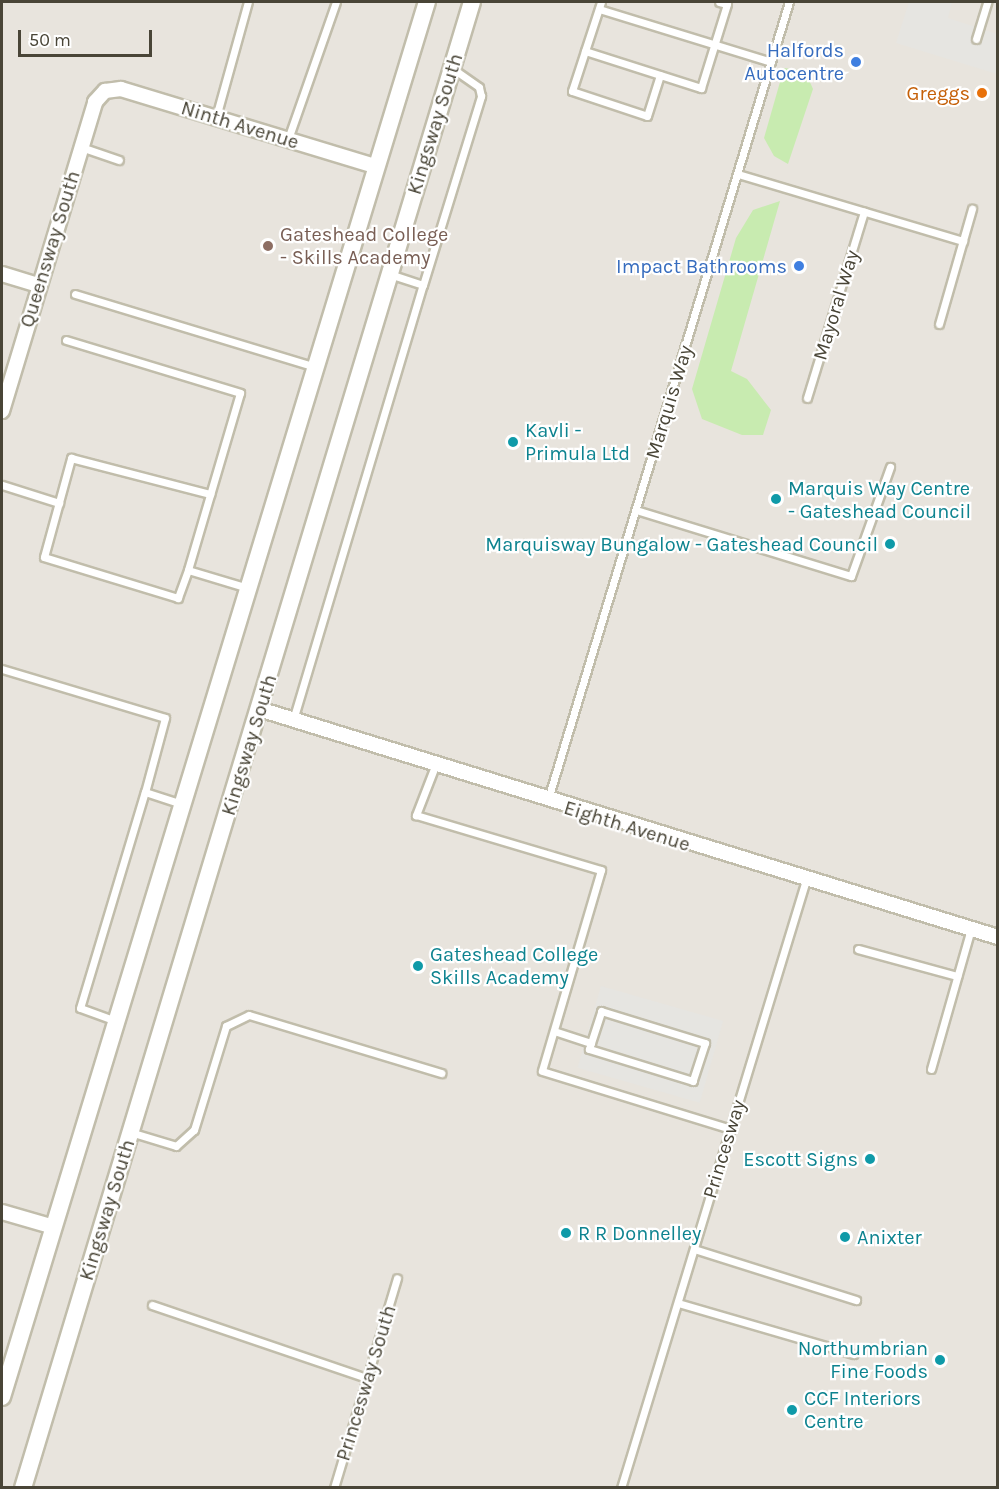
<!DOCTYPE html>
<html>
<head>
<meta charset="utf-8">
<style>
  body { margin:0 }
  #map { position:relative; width:999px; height:1489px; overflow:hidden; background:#f5f3e9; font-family:Karla,sans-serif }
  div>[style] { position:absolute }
  .industrial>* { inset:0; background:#e8e4dd; transform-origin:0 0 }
  .green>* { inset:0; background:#c8ebb0 }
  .parking>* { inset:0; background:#e6e5e1; transform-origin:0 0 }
  .roads { filter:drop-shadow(2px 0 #c1bdab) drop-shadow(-2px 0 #c1bdab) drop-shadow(0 2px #c1bdab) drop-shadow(0 -2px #c1bdab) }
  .service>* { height:7px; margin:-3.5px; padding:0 3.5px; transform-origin:3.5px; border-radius:3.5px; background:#fff }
  .minor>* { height:14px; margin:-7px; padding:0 7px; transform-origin:7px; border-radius:7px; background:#fff }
  .tertiary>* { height:16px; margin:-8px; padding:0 8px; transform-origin:8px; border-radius:8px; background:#fff }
  .dots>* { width:16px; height:16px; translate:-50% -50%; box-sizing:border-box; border:3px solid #fff; border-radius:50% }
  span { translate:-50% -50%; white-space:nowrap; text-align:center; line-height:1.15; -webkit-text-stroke:4.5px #fff; paint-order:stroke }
  .shop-label { font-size:20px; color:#366cbe }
  .right { translate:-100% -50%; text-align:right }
  .food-label { font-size:20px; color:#c56008 }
  .street-label { font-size:20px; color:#494537 }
  .education-label { font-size:20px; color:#785e54 }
  .left { translate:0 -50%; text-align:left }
  .culture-label { font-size:20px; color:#0d838f }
  .frame { position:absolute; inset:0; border:3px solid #494537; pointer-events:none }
  .scale { position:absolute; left:18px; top:30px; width:134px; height:27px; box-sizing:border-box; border:3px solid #494537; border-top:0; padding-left:8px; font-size:18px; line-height:21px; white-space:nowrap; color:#494537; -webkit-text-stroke:4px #fff; paint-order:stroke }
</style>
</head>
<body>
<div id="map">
  <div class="industrial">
    <div style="left:2px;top:2px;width:995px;height:1485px"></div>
  </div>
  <div class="green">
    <div style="clip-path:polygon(784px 68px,805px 71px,813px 89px,788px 164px,774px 156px,764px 138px)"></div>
    <div style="clip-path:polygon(780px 201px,731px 371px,747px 379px,771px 410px,763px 435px,742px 435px,702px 419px,692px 389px,736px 238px,753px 210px)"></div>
  </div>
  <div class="parking">
    <div style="clip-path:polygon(909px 2px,952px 2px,948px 18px,997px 34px,997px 74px,896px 43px)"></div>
    <div style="left:601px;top:986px;width:127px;height:85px;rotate:16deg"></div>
  </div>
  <div class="roads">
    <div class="service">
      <div style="left:601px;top:2px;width:52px;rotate:108.1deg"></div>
      <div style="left:585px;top:51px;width:122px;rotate:17.7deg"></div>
      <div style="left:701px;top:88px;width:88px;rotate:-72.8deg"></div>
      <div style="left:727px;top:4px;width:8px;rotate:-166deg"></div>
      <div style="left:599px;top:9px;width:180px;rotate:17.1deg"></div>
      <div style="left:976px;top:39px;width:39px;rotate:-73deg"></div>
      <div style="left:585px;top:51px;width:42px;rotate:108deg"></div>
      <div style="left:572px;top:91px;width:79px;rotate:18.4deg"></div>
      <div style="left:647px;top:116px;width:43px;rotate:-72.4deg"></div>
      <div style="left:216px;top:117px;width:119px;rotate:-74.5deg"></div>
      <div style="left:288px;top:139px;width:145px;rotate:-70.7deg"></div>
      <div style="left:81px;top:147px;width:40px;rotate:18.9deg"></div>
      <div style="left:738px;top:174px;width:235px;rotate:16.6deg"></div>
      <div style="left:423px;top:285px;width:198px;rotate:-72.9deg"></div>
      <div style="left:481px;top:96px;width:9px;rotate:-103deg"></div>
      <div style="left:479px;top:87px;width:33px;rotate:-145deg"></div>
      <div style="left:75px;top:294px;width:251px;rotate:16.9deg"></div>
      <div style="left:939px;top:324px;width:120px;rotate:-74deg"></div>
      <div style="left:66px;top:340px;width:182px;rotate:16.9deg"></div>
      <div style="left:240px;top:393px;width:184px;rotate:106.4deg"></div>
      <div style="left:188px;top:570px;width:63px;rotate:16.7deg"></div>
      <div style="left:807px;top:398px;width:195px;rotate:-73deg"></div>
      <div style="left:2px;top:485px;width:60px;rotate:17.5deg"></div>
      <div style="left:636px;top:510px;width:225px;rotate:17.1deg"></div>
      <div style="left:851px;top:576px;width:116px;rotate:-70.3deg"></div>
      <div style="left:188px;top:570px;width:30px;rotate:110deg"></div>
      <div style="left:178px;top:598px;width:140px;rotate:-163deg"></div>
      <div style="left:44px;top:557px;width:103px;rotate:-74.7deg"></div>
      <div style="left:71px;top:458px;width:144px;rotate:14.5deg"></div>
      <div style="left:2px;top:669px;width:170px;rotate:16.7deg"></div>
      <div style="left:165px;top:718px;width:77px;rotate:105.1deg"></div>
      <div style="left:293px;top:720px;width:454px;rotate:-73.4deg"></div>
      <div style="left:423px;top:285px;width:35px;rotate:-162deg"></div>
      <div style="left:435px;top:766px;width:53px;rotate:111.2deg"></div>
      <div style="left:416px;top:815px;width:193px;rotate:16.6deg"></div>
      <div style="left:601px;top:870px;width:209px;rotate:106.4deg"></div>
      <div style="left:542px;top:1071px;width:198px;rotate:17.1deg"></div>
      <div style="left:548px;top:799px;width:833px;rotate:-73.18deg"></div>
      <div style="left:858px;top:949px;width:103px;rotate:15.3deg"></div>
      <div style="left:601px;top:1011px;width:109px;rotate:17.1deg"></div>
      <div style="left:705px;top:1043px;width:40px;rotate:108deg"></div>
      <div style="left:693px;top:1081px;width:109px;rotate:-162.9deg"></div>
      <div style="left:589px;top:1049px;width:40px;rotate:-72deg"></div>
      <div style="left:116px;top:1021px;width:38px;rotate:-160deg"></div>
      <div style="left:80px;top:1008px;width:226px;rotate:-73.3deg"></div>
      <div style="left:145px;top:792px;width:40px;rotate:18deg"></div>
      <div style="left:554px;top:1031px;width:39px;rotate:18deg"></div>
      <div style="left:931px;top:1069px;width:146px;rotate:-74.1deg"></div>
      <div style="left:130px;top:1132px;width:48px;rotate:16.9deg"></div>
      <div style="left:176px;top:1146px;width:24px;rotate:-42deg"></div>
      <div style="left:194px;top:1130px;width:109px;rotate:-72.9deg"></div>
      <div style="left:226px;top:1026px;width:25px;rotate:-26deg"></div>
      <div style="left:249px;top:1015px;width:201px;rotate:16.8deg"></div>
      <div style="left:694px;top:1249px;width:170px;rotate:17.5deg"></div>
      <div style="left:678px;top:1303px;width:183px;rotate:16.2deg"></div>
      <div style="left:152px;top:1305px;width:227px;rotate:18.8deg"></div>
      <div style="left:334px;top:1488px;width:219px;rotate:-73.3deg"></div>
      <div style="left:621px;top:1488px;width:636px;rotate:-73.08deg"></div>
    </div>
    <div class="minor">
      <div style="left:2px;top:274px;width:39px;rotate:17deg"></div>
      <div style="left:2px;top:411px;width:323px;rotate:-73.2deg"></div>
      <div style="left:95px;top:102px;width:15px;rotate:-48deg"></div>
      <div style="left:105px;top:91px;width:16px;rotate:-7deg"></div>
      <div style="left:121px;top:89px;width:265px;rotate:16.9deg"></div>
      <div style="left:259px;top:709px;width:773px;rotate:17.15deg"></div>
      <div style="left:2px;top:1212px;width:54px;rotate:16.1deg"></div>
    </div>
    <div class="tertiary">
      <div style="left:2px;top:1397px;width:1458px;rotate:-73.06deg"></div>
      <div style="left:23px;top:1488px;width:1552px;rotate:-73.19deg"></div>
    </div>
  </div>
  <div class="dots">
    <div style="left:856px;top:62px;background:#3f7fe0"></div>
    <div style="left:982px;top:93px;background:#e8710a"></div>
    <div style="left:268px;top:246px;background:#8d6e63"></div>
    <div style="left:799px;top:266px;background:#3f7fe0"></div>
    <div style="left:513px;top:442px;background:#0f9aa8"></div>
    <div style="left:776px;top:499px;background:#0f9aa8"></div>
    <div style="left:890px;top:544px;background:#0f9aa8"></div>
    <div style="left:418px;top:966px;background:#0f9aa8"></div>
    <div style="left:870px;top:1159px;background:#0f9aa8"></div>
    <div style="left:566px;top:1233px;background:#0f9aa8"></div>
    <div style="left:845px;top:1237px;background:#0f9aa8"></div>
    <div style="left:940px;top:1360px;background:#0f9aa8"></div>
    <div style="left:792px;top:1410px;background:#0f9aa8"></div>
  </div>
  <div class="shop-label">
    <span class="right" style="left:844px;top:62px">Halfords<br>Autocentre</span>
    <span class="right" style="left:787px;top:266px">Impact Bathrooms</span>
  </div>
  <div class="food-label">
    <span class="right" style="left:970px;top:93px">Greggs</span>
  </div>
  <div class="street-label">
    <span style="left:435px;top:124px;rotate:-73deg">Kingsway South</span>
    <span style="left:240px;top:125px;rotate:17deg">Ninth Avenue</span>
    <span style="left:50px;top:249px;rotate:-73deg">Queensway South</span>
    <span style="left:836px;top:305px;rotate:-73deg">Mayoral Way</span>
    <span style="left:669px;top:402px;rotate:-73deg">Marquis Way</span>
    <span style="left:249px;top:745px;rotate:-73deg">Kingsway South</span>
    <span style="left:627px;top:826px;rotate:17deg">Eighth Avenue</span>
    <span style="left:724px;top:1149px;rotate:-73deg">Princesway</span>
    <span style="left:107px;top:1210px;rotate:-73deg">Kingsway South</span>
    <span style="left:366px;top:1383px;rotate:-73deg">Princesway South</span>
  </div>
  <div class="education-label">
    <span class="left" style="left:280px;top:246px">Gateshead College<br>- Skills Academy</span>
  </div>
  <div class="culture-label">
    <span class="left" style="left:525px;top:442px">Kavli -<br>Primula Ltd</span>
    <span class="left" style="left:788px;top:500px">Marquis Way Centre<br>- Gateshead Council</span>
    <span class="right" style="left:878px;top:544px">Marquisway Bungalow - Gateshead Council</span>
    <span class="left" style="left:430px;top:966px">Gateshead College<br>Skills Academy</span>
    <span class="right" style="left:858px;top:1159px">Escott Signs</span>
    <span class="left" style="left:578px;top:1233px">R R Donnelley</span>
    <span class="left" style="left:857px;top:1237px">Anixter</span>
    <span class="right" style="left:928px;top:1360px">Northumbrian<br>Fine Foods</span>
    <span class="left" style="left:804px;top:1410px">CCF Interiors<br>Centre</span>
  </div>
  <div class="frame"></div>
  <div class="scale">50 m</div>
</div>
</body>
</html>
